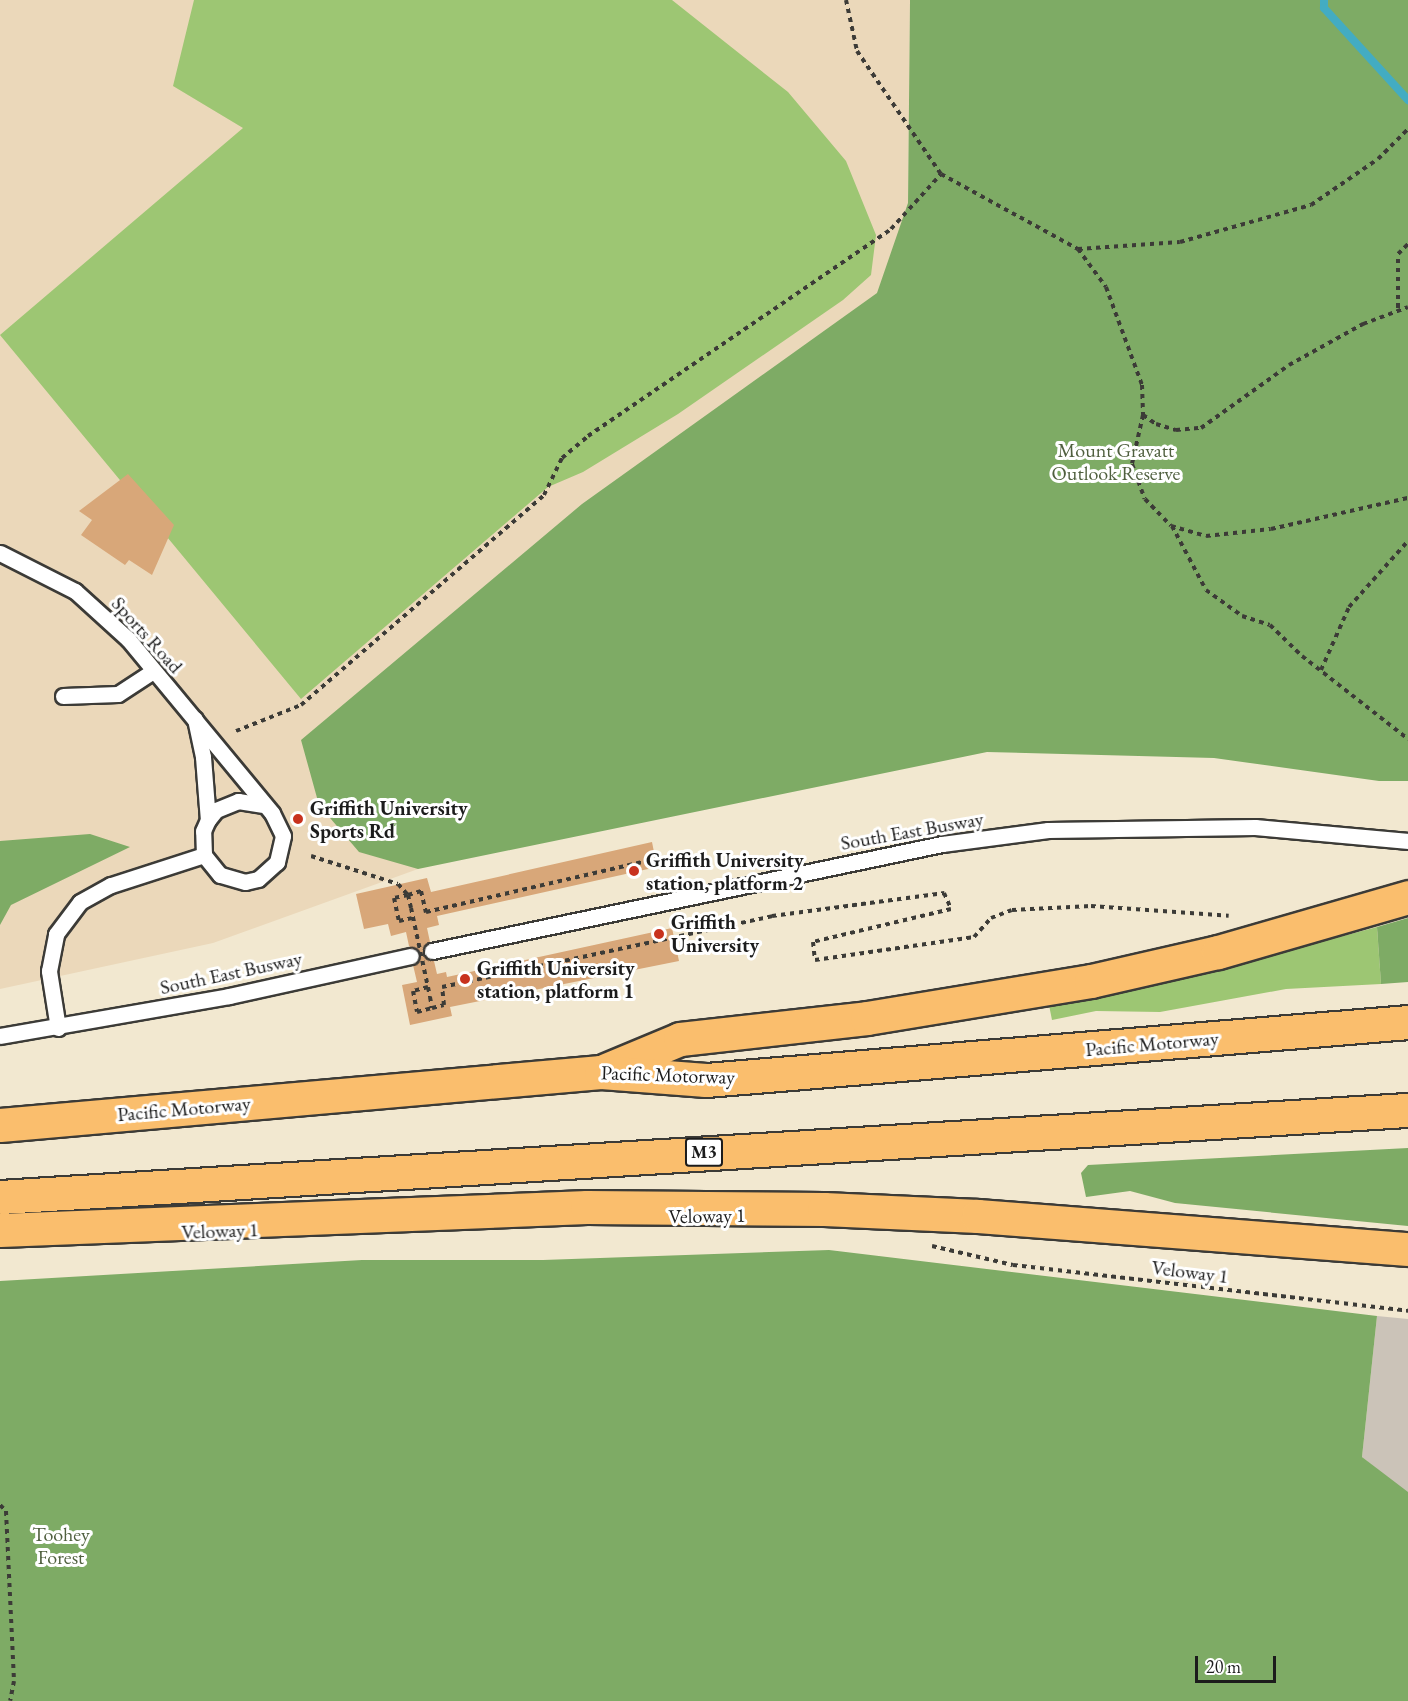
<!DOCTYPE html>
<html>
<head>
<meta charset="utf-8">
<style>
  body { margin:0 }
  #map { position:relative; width:1408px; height:1701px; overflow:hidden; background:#f2e8d0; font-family:"EB Garamond",serif }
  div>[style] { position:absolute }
  .built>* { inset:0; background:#ebd8ba }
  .industrial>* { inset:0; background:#cbc3b8 }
  .green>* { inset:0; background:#9dc673 }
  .forest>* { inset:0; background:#7eab65 }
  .stream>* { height:8px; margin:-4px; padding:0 4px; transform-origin:4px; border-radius:4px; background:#43acc2 }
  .building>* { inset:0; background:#d8a779 }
  .path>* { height:4px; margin-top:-2px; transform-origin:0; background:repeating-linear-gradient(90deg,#3c3b37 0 4.5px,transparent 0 9px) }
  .roads { filter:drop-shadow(2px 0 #3c3b37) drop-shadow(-2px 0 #3c3b37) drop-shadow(0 2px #3c3b37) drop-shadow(0 -2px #3c3b37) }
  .service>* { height:15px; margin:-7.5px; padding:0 7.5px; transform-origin:7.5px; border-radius:7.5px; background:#fff }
  .motorway>* { height:33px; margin:-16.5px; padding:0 16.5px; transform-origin:16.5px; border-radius:16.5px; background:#fabe6d }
  .path-bridge>* { height:4px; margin-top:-2px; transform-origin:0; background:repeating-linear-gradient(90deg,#3c3b37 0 4.5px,transparent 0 9px) }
  .dots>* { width:16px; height:16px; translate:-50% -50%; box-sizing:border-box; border:3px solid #fff; border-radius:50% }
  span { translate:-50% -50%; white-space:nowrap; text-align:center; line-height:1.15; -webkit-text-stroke:6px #fff; paint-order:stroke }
  .shield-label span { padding:2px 4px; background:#fff; border:2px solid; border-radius:4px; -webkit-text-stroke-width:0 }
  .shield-label { font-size:18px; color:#1c1c1c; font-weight:700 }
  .park-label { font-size:20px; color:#50603f }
  .street-label { font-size:20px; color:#1c1c1c }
  .poi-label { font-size:20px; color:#1c1c1c; font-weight:700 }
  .left { translate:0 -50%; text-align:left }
  .scale { position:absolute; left:1195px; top:1656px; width:81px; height:27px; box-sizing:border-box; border:3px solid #1c1c1c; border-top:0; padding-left:8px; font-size:18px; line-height:21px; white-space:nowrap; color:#1c1c1c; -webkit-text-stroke:4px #fff; paint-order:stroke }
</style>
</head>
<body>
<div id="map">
  <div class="built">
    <div style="clip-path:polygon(0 0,910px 0,908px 203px,1107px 371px,418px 869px,213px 943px,0 989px)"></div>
  </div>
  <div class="industrial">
    <div style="clip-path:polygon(1377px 1316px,1408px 1319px,1408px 1494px,1362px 1457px)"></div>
  </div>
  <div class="green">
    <div style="clip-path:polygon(194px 0,672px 0,788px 92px,846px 161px,876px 235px,871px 275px,843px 300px,678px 414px,583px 472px,548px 487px,301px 699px,0 335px,243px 128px,173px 86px)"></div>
    <div style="clip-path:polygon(1377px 927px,1381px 984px,1286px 989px,1160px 1012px,1096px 1011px,1052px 1020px,1049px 1005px,1183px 978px)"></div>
  </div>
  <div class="forest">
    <div style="clip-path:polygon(910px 0,1408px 0,1408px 781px,1379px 781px,1214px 758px,987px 752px,418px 869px,359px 852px,319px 805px,301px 740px,582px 504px,877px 293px,908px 203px)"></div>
    <div style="clip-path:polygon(90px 834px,130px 847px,11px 905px,0 925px,0 841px)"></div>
    <div style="clip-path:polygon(1408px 918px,1408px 982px,1381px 984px,1377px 927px)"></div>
    <div style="clip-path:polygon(1408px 1148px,1408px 1226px,1175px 1203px,1130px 1191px,1086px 1197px,1081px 1173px,1088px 1165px)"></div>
    <div style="clip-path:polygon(829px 1250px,1377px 1316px,1362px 1457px,1408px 1492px,1408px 1701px,0 1701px,0 1281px,362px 1260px,543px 1260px)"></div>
  </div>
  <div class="stream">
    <div style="left:1324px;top:0;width:8px;rotate:90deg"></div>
    <div style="left:1324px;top:8px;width:125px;rotate:47.6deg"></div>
  </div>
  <div class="building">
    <div style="clip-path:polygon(128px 474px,174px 525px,152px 575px,129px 560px,125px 565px,81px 535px,92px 520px,79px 511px)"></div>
    <div style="clip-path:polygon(652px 842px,657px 867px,437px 916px,439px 925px,427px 928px,430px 942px,423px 954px,434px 961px,437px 974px,446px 972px,447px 977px,672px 928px,679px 961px,450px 1007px,452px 1016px,410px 1025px,402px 985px,417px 982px,413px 965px,420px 953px,409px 946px,406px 932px,391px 936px,388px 924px,364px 929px,356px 894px,427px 878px,431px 892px)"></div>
  </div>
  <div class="path">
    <div style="left:846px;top:0;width:52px;rotate:77.8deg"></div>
    <div style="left:857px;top:51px;width:149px;rotate:55.7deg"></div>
    <div style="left:941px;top:174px;width:156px;rotate:28.7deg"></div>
    <div style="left:1078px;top:249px;width:102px;rotate:-3.9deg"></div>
    <div style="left:1180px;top:242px;width:136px;rotate:-15.8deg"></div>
    <div style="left:1311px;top:205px;width:81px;rotate:-34.5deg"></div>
    <div style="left:1378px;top:159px;width:42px;rotate:-45deg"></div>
    <div style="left:1078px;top:249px;width:47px;rotate:53.6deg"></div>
    <div style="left:1106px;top:287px;width:104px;rotate:69.8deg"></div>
    <div style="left:1142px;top:385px;width:30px;rotate:88deg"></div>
    <div style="left:1143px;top:415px;width:50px;rotate:102.7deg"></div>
    <div style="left:1132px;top:464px;width:37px;rotate:70deg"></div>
    <div style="left:1145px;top:499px;width:37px;rotate:46deg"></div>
    <div style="left:1171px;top:526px;width:36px;rotate:16deg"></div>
    <div style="left:1206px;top:536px;width:65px;rotate:-6.1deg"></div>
    <div style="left:1271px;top:529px;width:140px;rotate:-12.8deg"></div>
    <div style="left:1398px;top:308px;width:54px;rotate:-90deg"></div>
    <div style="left:1398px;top:254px;width:14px;rotate:-45deg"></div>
    <div style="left:1143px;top:415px;width:16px;rotate:35deg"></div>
    <div style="left:1156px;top:424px;width:21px;rotate:17deg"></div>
    <div style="left:1176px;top:430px;width:25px;rotate:-5deg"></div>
    <div style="left:1201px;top:428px;width:108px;rotate:-35.6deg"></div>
    <div style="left:1289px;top:365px;width:85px;rotate:-29deg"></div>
    <div style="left:1363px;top:324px;width:48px;rotate:-20.7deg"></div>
    <div style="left:1172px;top:526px;width:72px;rotate:62deg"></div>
    <div style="left:1206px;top:590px;width:44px;rotate:35.8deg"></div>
    <div style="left:1242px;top:616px;width:29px;rotate:18deg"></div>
    <div style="left:1270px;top:625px;width:45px;rotate:44.1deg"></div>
    <div style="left:1302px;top:656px;width:135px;rotate:38.1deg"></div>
    <div style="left:1321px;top:670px;width:69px;rotate:-66deg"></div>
    <div style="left:1349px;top:607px;width:89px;rotate:-48.2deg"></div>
    <div style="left:236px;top:731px;width:70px;rotate:-21.8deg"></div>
    <div style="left:301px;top:705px;width:321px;rotate:-40.8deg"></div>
    <div style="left:544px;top:495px;width:41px;rotate:-64.1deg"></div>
    <div style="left:562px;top:458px;width:34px;rotate:-40deg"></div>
    <div style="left:588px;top:436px;width:367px;rotate:-34.3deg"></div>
    <div style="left:891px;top:229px;width:74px;rotate:-47.7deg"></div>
    <div style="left:311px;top:856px;width:91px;rotate:17.8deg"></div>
    <div style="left:398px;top:884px;width:15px;rotate:48deg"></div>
    <div style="left:408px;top:895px;width:14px;rotate:168deg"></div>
    <div style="left:394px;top:898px;width:24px;rotate:78deg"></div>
    <div style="left:399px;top:921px;width:13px;rotate:-13deg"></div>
    <div style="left:411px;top:908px;width:13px;rotate:-103deg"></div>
    <div style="left:408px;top:895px;width:14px;rotate:-17deg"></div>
    <div style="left:421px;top:891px;width:22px;rotate:77deg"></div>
    <div style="left:426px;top:912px;width:222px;rotate:-13deg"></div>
    <div style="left:428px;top:987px;width:16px;rotate:165deg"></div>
    <div style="left:413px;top:991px;width:21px;rotate:79deg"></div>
    <div style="left:417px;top:1012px;width:16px;rotate:-15deg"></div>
    <div style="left:430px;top:997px;width:11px;rotate:80deg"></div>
    <div style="left:432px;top:1008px;width:12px;rotate:-14deg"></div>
    <div style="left:444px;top:1005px;width:18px;rotate:-96deg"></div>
    <div style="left:442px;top:987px;width:338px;rotate:-12.1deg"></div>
    <div style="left:772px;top:916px;width:174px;rotate:-7.6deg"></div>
    <div style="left:944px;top:893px;width:17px;rotate:66deg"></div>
    <div style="left:951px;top:909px;width:142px;rotate:166.6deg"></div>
    <div style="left:813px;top:942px;width:18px;rotate:84deg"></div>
    <div style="left:815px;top:960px;width:161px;rotate:-8.2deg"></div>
    <div style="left:974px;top:937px;width:25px;rotate:-48deg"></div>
    <div style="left:991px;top:918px;width:22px;rotate:-21deg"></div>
    <div style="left:1012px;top:910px;width:79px;rotate:-2.9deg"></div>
    <div style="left:1091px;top:906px;width:138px;rotate:4.1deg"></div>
    <div style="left:932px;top:1246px;width:83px;rotate:13.2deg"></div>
    <div style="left:1013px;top:1265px;width:398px;rotate:6.6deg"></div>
    <div style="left:0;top:1505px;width:8px;rotate:45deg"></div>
    <div style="left:6px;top:1511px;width:170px;rotate:87.3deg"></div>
    <div style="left:14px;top:1681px;width:20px;rotate:101deg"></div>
  </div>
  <div class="roads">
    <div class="service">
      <div style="left:0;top:553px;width:84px;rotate:26.9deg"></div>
      <div style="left:75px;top:591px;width:72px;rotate:42.2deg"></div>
      <div style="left:128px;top:639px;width:226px;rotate:50.4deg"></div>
      <div style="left:272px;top:813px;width:25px;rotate:64deg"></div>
      <div style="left:283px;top:836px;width:27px;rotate:103deg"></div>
      <div style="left:277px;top:862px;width:25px;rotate:138deg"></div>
      <div style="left:258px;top:879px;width:13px;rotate:167deg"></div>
      <div style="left:245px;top:882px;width:26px;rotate:-164deg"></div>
      <div style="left:220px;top:875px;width:26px;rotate:-129deg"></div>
      <div style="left:204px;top:855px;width:24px;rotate:-92deg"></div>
      <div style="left:203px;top:831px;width:12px;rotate:-66deg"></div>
      <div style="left:208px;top:820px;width:13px;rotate:-51deg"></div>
      <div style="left:216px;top:810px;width:24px;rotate:-22deg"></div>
      <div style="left:238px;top:801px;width:24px;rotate:9deg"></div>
      <div style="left:63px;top:696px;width:55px;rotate:-2.1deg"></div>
      <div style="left:118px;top:694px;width:42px;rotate:-33.3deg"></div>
      <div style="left:195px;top:719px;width:39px;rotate:78deg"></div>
      <div style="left:203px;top:757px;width:63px;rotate:85.5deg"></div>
      <div style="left:432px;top:951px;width:521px;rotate:-11.85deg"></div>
      <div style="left:942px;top:844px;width:107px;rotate:-7.5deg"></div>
      <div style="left:1048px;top:830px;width:207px;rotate:-0.8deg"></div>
      <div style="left:1255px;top:827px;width:154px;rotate:5.2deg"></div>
      <div style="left:58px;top:1028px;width:58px;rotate:-99deg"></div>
      <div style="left:49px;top:971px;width:38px;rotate:-79deg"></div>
      <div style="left:56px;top:934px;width:40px;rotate:-53deg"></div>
      <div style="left:80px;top:902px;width:35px;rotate:-29deg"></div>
      <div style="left:111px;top:885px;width:98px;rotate:-17.9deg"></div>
      <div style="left:0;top:1036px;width:232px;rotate:-9.9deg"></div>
      <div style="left:229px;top:996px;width:186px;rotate:-12.4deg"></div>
    </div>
    <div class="motorway">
      <div style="left:606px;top:1070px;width:80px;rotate:-22.7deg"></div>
      <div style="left:680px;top:1039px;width:188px;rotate:-6.4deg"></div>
      <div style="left:867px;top:1018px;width:227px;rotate:-9.4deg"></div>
      <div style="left:1091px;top:981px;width:130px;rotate:-12.9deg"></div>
      <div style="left:1218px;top:952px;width:198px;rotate:-16.1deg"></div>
      <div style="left:0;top:1125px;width:603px;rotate:-5.04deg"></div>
      <div style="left:601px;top:1072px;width:105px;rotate:4.4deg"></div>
      <div style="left:706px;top:1080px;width:704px;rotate:-4.72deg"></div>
      <div style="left:0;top:1197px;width:1411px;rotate:-3.54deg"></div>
      <div style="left:0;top:1230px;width:587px;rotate:-2.24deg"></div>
      <div style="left:587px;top:1207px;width:237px;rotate:0.5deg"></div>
      <div style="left:824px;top:1209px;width:154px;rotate:2.6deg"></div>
      <div style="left:978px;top:1216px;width:431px;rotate:4.4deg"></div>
    </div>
  </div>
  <div class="path-bridge">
    <div style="left:411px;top:908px;width:91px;rotate:77.9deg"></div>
  </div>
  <div class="dots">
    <div style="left:298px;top:819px;background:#c8321e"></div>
    <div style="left:634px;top:871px;background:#c8321e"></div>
    <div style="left:659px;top:934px;background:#c8321e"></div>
    <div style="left:465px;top:979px;background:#c8321e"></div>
  </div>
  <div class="shield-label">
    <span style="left:704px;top:1152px">M3</span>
  </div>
  <div class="park-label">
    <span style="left:1116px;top:462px">Mount Gravatt<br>Outlook Reserve</span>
    <span style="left:61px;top:1546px">Toohey<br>Forest</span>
  </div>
  <div class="street-label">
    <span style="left:147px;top:635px;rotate:48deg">Sports Road</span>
    <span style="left:912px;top:831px;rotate:-10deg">South East Busway</span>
    <span style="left:231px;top:973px;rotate:-12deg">South East Busway</span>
    <span style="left:1152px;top:1044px;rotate:-5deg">Pacific Motorway</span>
    <span style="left:668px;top:1075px;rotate:2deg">Pacific Motorway</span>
    <span style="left:184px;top:1109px;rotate:-5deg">Pacific Motorway</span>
    <span style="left:707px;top:1216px;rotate:-1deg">Veloway 1</span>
    <span style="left:220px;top:1231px;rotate:-2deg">Veloway 1</span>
    <span style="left:1190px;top:1272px;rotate:7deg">Veloway 1</span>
  </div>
  <div class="poi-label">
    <span class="left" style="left:310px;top:820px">Griffith University<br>Sports Rd</span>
    <span class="left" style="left:646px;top:872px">Griffith University<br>station, platform 2</span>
    <span class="left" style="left:671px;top:934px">Griffith<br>University</span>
    <span class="left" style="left:477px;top:980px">Griffith University<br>station, platform 1</span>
  </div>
  <div class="scale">20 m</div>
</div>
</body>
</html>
